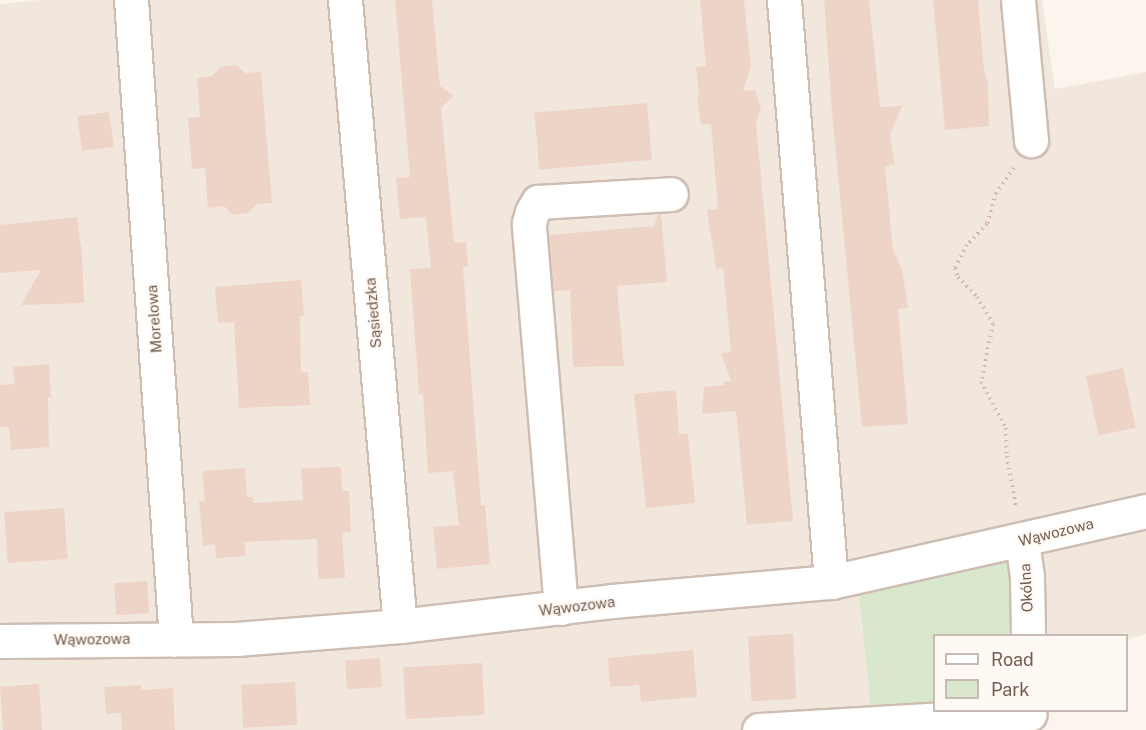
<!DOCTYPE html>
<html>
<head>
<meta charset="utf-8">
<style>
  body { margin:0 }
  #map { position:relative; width:1146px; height:730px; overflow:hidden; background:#fbf5ed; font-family:"Public Sans",sans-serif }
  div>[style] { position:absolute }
  .residential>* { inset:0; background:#f2e7dc }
  .green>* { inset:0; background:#d9e8cc }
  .building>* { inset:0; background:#eed4c7; transform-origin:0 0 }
  .path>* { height:4px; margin-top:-2px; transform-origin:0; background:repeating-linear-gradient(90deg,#d4b7aa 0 1.5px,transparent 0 6px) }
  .roads { filter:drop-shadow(2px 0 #cdbdb3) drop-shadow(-2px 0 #cdbdb3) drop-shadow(0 2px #cdbdb3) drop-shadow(0 -2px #cdbdb3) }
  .minor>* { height:33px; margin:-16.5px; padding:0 16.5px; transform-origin:16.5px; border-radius:16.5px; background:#fff }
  span { translate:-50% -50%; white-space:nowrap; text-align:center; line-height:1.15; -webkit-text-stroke:4.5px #fef9f3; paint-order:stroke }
  .street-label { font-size:15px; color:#755c51 }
  .legend { position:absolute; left:933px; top:634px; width:195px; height:78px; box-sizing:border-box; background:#fef9f3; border:2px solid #c7bab2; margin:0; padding:8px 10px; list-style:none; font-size:18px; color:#755c51 }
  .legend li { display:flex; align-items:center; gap:12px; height:30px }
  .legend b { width:30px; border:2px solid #c7bab2 }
</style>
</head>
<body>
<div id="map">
  <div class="residential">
    <div style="clip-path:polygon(41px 0,1042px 0,1055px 89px,1146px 72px,1146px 634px,1127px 639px,1126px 636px,1035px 635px,1012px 559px,859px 596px,872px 721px,1015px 730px,0 730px,0 4px)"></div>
  </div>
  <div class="green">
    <div style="clip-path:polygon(1012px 559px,1013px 635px,934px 636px,934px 710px,872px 721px,859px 595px)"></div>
  </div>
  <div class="building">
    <div style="clip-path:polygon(395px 0,432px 0,440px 86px,454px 96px,441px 108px,454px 243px,466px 242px,468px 267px,463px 267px,481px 506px,485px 505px,490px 564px,437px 569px,433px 527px,459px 525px,453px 471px,428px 473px,423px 394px,419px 394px,410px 269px,431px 268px,426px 217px,400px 219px,396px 178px,410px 177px)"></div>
    <div style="clip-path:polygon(700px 0,744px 0,751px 66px,743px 91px,755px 90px,761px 109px,756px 123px,793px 521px,747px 525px,736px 411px,702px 414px,704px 387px,725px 385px,724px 381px,731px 381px,721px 353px,731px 352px,723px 268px,716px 269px,707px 210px,718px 209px,711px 124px,701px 125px,697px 99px,699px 93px,696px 67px,706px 66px)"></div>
    <div style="clip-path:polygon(824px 0,869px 0,880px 107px,902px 106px,890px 135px,895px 165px,885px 166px,893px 250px,902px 270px,908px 308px,898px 309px,908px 424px,862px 427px,832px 112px)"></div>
    <div style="clip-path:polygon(933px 0,978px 0,984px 70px,988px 83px,989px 126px,945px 130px)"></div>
    <div style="clip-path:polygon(237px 65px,245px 73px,261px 72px,272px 203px,257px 204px,248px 213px,233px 215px,224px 206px,208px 208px,205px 168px,192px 169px,188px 118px,200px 117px,197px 78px,212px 76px,221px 67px)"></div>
    <div style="left:647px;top:103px;width:57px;height:113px;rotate:85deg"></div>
    <div style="left:109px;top:112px;width:35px;height:32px;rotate:82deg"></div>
    <div style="clip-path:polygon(661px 213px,667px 282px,617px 286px,624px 366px,573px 367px,570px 290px,553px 291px,549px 235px,654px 226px,658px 214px)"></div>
    <div style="clip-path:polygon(77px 217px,82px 255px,84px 303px,21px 305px,41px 270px,0 273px,0 225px)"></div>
    <div style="clip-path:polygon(301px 280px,304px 316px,300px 316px,301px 372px,308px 372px,310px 405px,239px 408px,234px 322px,218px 323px,215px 287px)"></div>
    <div style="clip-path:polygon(49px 364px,51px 397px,48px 397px,49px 447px,11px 450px,9px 427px,0 427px,0 385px,15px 384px,13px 367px)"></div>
    <div style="left:1123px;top:368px;width:61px;height:38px;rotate:78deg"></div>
    <div style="clip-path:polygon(676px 390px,679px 434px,688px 434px,695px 503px,646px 508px,634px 394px)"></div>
    <div style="clip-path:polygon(341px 467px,342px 491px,349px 491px,351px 532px,342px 533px,345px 578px,318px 579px,317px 539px,244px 542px,246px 556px,216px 558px,215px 544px,203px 546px,199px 501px,205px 501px,202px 471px,245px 468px,247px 497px,253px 497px,253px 503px,303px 500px,301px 468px)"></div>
    <div style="left:64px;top:508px;width:51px;height:60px;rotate:86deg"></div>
    <div style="left:147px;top:581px;width:32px;height:33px;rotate:86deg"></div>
    <div style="left:793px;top:634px;width:65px;height:45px;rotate:87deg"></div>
    <div style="clip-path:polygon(693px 650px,697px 697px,641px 702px,639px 685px,610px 687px,608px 658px)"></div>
    <div style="left:380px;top:658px;width:29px;height:35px;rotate:86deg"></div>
    <div style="left:482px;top:663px;width:52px;height:79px;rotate:87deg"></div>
    <div style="left:295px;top:682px;width:43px;height:54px;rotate:87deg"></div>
    <div style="left:39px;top:684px;width:46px;height:39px;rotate:86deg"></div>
    <div style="clip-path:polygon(141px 685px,141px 690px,173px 688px,175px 730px,122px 730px,121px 713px,106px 714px,104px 687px)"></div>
  </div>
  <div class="path">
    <div style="left:1014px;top:168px;width:31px;rotate:126deg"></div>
    <div style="left:996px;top:193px;width:32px;rotate:106deg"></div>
    <div style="left:987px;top:224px;width:29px;rotate:134deg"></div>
    <div style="left:967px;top:245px;width:26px;rotate:118deg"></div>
    <div style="left:955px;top:268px;width:9px;rotate:72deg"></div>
    <div style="left:958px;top:277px;width:28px;rotate:46deg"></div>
    <div style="left:977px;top:297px;width:31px;rotate:59deg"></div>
    <div style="left:993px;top:324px;width:59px;rotate:101.7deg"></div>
    <div style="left:981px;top:382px;width:52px;rotate:61.5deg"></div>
    <div style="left:1006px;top:428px;width:28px;rotate:88deg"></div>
    <div style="left:1007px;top:456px;width:53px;rotate:80.2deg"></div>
  </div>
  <div class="roads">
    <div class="minor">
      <div style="left:131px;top:0;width:641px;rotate:85.97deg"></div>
      <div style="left:345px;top:0;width:628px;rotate:84.98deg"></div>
      <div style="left:784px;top:0;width:584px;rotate:85.38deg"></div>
      <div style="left:1018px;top:0;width:141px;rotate:84.7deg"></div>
      <div style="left:1022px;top:541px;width:35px;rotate:82deg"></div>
      <div style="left:1027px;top:576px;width:60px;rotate:89deg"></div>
      <div style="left:561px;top:608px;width:386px;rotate:-94.8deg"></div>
      <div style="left:529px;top:223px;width:11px;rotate:-75deg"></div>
      <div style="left:532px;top:212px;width:12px;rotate:-59deg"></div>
      <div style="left:538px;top:202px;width:133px;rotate:-3.4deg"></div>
      <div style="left:0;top:641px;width:236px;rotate:-0.5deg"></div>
      <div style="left:236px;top:639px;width:165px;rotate:-4.5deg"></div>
      <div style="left:400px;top:626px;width:213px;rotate:-6.7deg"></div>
      <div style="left:612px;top:601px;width:220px;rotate:-5deg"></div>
      <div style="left:831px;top:582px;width:323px;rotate:-12.7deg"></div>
      <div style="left:759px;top:730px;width:271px;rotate:-3.4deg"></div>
    </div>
  </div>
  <div class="street-label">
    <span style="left:373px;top:313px;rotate:-95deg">Sąsiedzka</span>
    <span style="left:154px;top:319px;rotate:-94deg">Morelowa</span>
    <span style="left:1056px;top:532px;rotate:-14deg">Wąwozowa</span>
    <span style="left:1026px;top:588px;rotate:-93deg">Okólna</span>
    <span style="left:577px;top:606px;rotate:-7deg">Wąwozowa</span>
    <span style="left:92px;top:639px;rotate:-1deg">Wąwozowa</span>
  </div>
  <ul class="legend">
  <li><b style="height:8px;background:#fff"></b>Road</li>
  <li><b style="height:16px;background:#d9e8cc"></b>Park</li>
  </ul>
</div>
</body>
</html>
